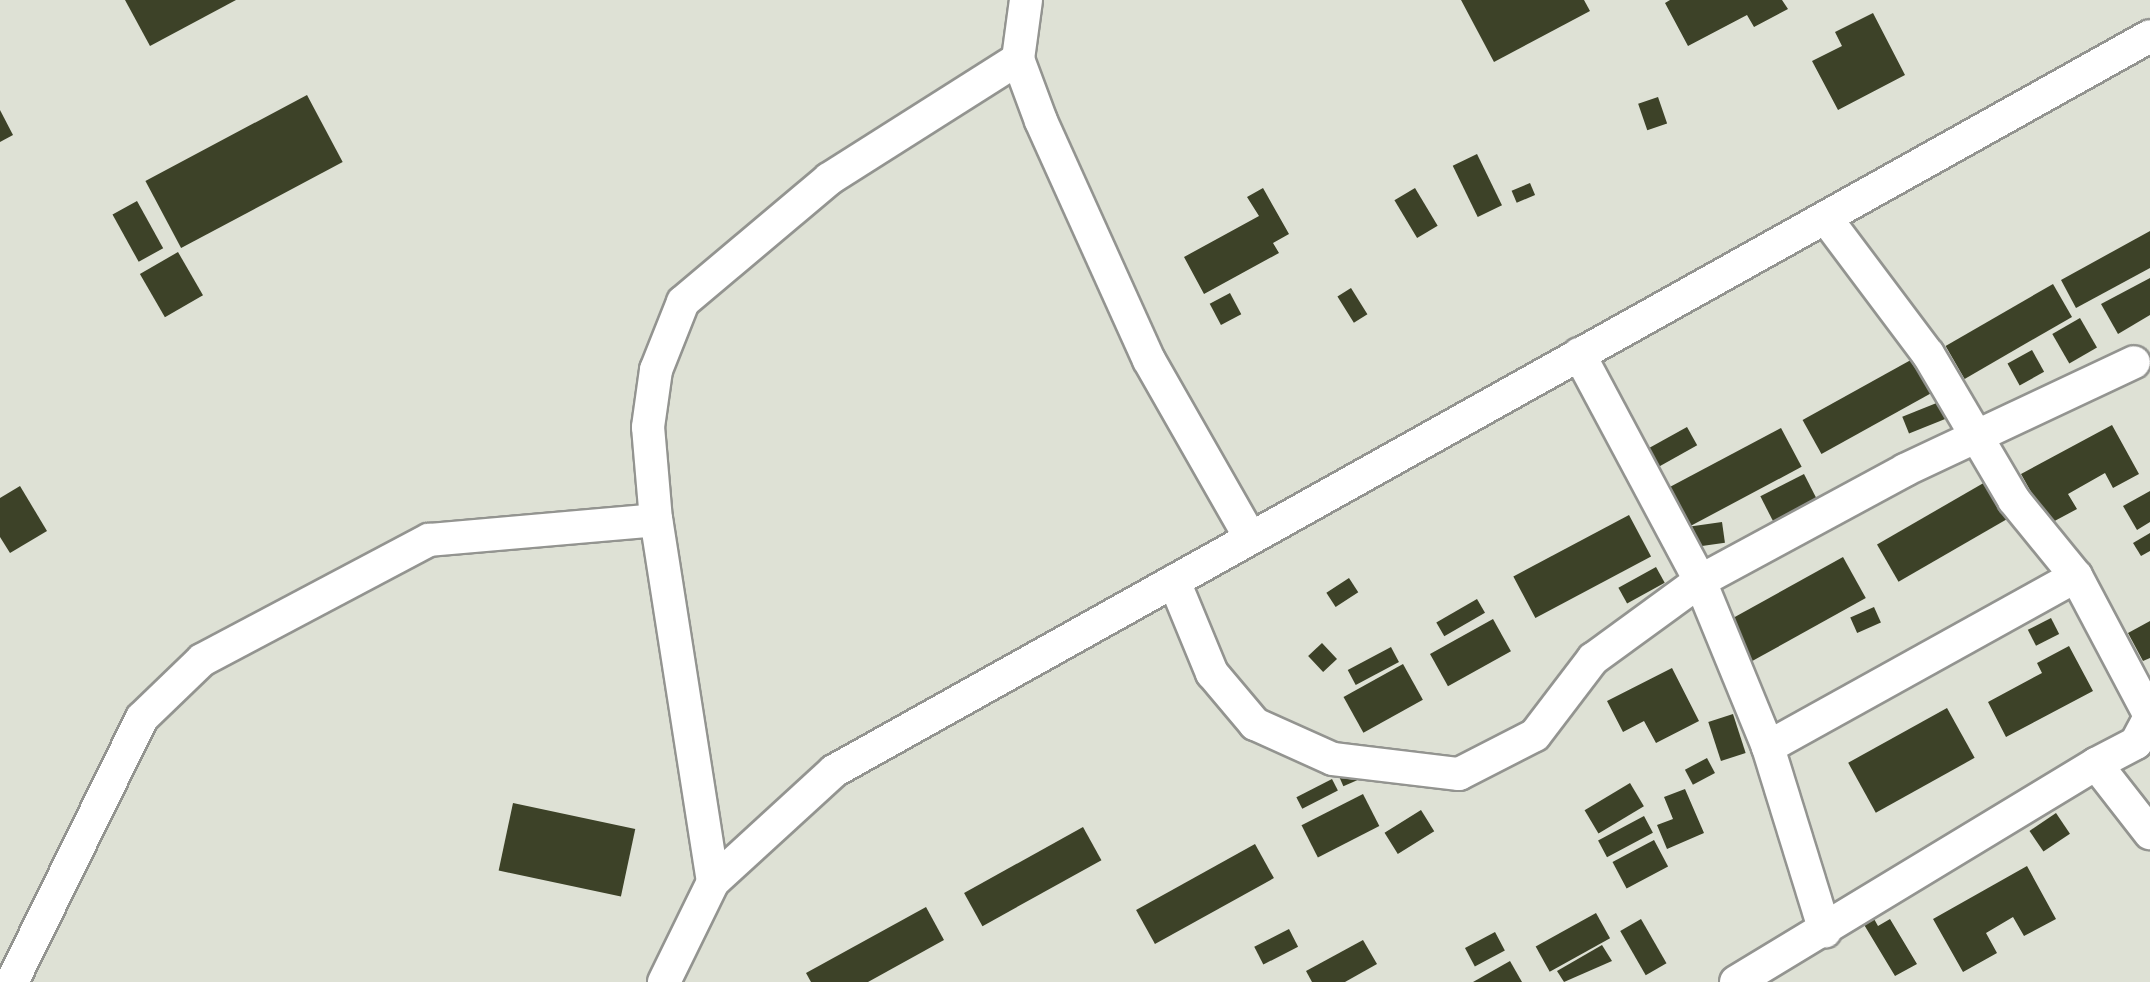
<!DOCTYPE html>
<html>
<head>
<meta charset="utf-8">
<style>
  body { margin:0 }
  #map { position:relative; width:2150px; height:982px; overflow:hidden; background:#e8e9e5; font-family:"PT Sans Narrow",sans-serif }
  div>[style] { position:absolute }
  .built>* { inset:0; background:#dee1d5; transform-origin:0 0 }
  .building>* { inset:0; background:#3d4228; transform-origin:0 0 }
  .roads { filter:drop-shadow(2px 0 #939490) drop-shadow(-2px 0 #939490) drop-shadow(0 2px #939490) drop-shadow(0 -2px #939490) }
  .minor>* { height:32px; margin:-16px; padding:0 16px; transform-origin:16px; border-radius:16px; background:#fff }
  span { translate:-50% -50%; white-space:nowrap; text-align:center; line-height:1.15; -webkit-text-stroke:8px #f5f6f2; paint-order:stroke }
</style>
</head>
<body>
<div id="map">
  <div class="built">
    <div style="left:0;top:0;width:2150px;height:982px"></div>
  </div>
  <div class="building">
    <div style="clip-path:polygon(125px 0,236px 0,150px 46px)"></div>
    <div style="clip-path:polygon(1461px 0,1584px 0,1590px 11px,1494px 62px)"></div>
    <div style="clip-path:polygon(1670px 0,1782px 0,1788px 9px,1754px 27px,1747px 15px,1688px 46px,1665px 3px)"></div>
    <div style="clip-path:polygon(1873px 13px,1905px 75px,1838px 110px,1812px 61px,1842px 46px,1835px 32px)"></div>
    <div style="left:307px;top:95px;width:76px;height:183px;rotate:62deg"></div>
    <div style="left:1658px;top:97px;width:28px;height:21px;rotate:71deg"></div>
    <div style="clip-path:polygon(0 110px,13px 135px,0 142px)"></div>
    <div style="left:1477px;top:154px;width:57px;height:27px;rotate:64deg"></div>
    <div style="left:1530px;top:183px;width:13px;height:20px;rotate:67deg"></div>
    <div style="clip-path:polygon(1263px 188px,1289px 234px,1273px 243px,1279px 253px,1204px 294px,1184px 257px,1259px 216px,1247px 197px)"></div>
    <div style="left:1415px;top:188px;width:44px;height:24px;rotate:59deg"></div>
    <div style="left:137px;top:201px;width:54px;height:28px;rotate:61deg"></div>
    <div style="clip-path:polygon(2150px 231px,2150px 268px,2076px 308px,2061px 280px)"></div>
    <div style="left:178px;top:252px;width:50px;height:44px;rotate:60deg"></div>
    <div style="clip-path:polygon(2150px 278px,2150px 315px,2118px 334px,2101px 304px)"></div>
    <div style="left:2053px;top:284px;width:38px;height:124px;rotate:60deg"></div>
    <div style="left:1351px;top:288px;width:31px;height:16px;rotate:58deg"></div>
    <div style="left:1230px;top:293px;width:24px;height:23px;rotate:62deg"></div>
    <div style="left:2080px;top:318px;width:34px;height:32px;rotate:60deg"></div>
    <div style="left:2032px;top:350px;width:25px;height:28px;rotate:61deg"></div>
    <div style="left:1918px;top:356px;width:39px;height:132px;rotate:61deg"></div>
    <div style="left:1944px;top:400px;width:18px;height:45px;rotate:68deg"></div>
    <div style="clip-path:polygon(2112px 425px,2139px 474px,2113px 488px,2105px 473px,2068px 494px,2077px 509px,2049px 524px,2021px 474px)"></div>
    <div style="left:1687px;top:427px;width:21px;height:48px;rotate:61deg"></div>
    <div style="left:1781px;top:428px;width:44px;height:127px;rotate:62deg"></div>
    <div style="left:1804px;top:474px;width:29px;height:49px;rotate:63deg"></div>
    <div style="left:1987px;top:481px;width:43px;height:127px;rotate:60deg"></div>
    <div style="clip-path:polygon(20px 486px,47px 531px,10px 553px,0 537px,0 498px)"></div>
    <div style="clip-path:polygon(2150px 491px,2150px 522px,2137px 530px,2123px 506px)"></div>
    <div style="left:1629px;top:515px;width:47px;height:131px;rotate:62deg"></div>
    <div style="left:1722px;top:522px;width:21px;height:32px;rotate:82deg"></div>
    <div style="clip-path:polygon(2150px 533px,2150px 551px,2141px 556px,2133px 543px)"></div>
    <div style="left:1843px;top:557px;width:47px;height:134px;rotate:61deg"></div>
    <div style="left:1656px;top:567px;width:18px;height:43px;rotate:61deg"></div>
    <div style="left:1349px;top:578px;width:17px;height:27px;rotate:57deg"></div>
    <div style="left:1477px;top:599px;width:16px;height:47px;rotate:60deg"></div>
    <div style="left:1874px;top:607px;width:17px;height:26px;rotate:66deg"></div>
    <div style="left:2051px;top:618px;width:18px;height:26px;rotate:63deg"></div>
    <div style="left:1493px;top:619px;width:37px;height:72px;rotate:61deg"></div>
    <div style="clip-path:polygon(2150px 621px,2150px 658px,2143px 661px,2128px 633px)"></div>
    <div style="left:1322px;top:643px;width:22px;height:19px;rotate:47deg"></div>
    <div style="clip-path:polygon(2069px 646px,2093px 691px,2006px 737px,1988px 702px,2042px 673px,2037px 663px)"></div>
    <div style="left:1391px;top:647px;width:17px;height:49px;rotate:62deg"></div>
    <div style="left:1403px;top:664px;width:41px;height:68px;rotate:61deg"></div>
    <div style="clip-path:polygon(1672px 668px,1699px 721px,1656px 743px,1644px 721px,1623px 732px,1607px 701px)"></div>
    <div style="left:1947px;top:708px;width:57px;height:113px;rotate:61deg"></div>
    <div style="left:1733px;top:714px;width:41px;height:26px;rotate:72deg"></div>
    <div style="left:1707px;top:758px;width:17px;height:25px;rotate:62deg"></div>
    <div style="left:1353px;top:771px;width:10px;height:15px;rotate:66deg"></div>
    <div style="left:1332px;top:779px;width:13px;height:40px;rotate:63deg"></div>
    <div style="left:1630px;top:783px;width:27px;height:53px;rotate:59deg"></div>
    <div style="clip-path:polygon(1685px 789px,1704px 833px,1667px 849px,1657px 825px,1673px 819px,1664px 797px)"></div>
    <div style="left:1363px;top:794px;width:36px;height:69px;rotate:63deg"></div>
    <div style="left:513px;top:803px;width:125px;height:69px;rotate:12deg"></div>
    <div style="left:1421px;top:810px;width:25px;height:43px;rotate:58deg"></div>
    <div style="left:2056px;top:813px;width:25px;height:32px;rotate:56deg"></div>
    <div style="left:1644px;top:816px;width:19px;height:52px;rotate:62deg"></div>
    <div style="left:1083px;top:827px;width:38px;height:136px;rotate:61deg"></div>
    <div style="left:1654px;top:840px;width:30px;height:47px;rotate:62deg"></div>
    <div style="left:1255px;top:844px;width:39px;height:136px;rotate:61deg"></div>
    <div style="clip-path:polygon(2027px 866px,2056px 919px,2024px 936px,2013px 917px,1986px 933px,1997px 953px,1963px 972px,1933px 919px)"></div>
    <div style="clip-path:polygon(926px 907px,944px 940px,868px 982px,811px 982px,806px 973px)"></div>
    <div style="left:1596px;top:913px;width:29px;height:69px;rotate:61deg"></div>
    <div style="clip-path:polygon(1873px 917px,1878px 926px,1890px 919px,1917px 964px,1895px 976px,1863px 923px)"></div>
    <div style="left:1641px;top:919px;width:51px;height:24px;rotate:60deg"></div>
    <div style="left:1289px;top:929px;width:20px;height:39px;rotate:63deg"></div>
    <div style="left:1495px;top:932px;width:21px;height:34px;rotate:62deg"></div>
    <div style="clip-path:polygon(1363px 940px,1377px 964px,1345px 982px,1312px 982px,1306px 971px)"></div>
    <div style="clip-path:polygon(1602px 945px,1612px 961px,1564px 982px,1557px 971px)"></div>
    <div style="clip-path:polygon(1510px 961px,1522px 982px,1473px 982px)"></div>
  </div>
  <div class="roads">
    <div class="minor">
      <div style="left:1026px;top:0;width:60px;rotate:97.7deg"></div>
      <div style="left:1018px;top:59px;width:66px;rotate:69.6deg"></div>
      <div style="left:1041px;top:121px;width:262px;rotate:65.7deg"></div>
      <div style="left:1149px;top:360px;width:204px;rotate:60.3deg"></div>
      <div style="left:1828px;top:221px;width:166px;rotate:53.1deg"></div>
      <div style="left:1928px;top:354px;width:169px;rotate:59.5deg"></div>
      <div style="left:2014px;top:500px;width:98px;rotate:50.8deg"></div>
      <div style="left:2076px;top:576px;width:158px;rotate:62.1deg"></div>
      <div style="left:1579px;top:354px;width:257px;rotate:61.9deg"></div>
      <div style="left:1700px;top:581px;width:179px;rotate:67.7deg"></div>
      <div style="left:1768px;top:747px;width:193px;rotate:72.8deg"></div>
      <div style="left:1174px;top:581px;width:100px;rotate:67.6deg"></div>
      <div style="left:1212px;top:673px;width:67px;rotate:49.9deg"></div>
      <div style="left:1255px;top:724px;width:85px;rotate:24.2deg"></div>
      <div style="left:1333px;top:759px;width:127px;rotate:6.8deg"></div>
      <div style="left:1459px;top:774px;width:85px;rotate:-27.2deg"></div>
      <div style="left:1535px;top:735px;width:96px;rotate:-52.7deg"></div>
      <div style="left:1593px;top:659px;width:132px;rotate:-36.1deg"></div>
      <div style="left:1700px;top:581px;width:233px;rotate:-28.4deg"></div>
      <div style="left:1905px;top:470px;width:253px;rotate:-25.2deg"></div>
      <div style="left:1768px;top:747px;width:352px;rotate:-29deg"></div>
      <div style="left:2096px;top:764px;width:45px;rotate:-27.7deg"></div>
      <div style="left:2136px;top:743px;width:30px;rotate:-62deg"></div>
      <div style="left:713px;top:882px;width:366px;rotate:-98.9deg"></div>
      <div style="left:656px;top:520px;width:93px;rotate:-94.9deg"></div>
      <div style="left:648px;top:427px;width:58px;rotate:-82deg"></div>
      <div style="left:656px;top:370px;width:73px;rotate:-68.3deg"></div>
      <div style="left:683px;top:302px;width:191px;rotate:-40.1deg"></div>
      <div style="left:829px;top:179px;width:224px;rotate:-32.4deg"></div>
      <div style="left:12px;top:982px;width:294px;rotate:-63.8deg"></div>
      <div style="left:142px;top:718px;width:83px;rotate:-44deg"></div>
      <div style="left:202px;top:660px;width:257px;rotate:-27.9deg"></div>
      <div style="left:429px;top:540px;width:228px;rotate:-5deg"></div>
      <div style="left:664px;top:982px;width:111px;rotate:-63.9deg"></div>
      <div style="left:713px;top:882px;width:164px;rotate:-42.5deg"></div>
      <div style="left:834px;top:771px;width:1507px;rotate:-29.18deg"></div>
      <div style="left:1736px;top:982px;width:421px;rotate:-31.2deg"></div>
      <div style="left:2096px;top:764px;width:88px;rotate:52deg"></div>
    </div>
  </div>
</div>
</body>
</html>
